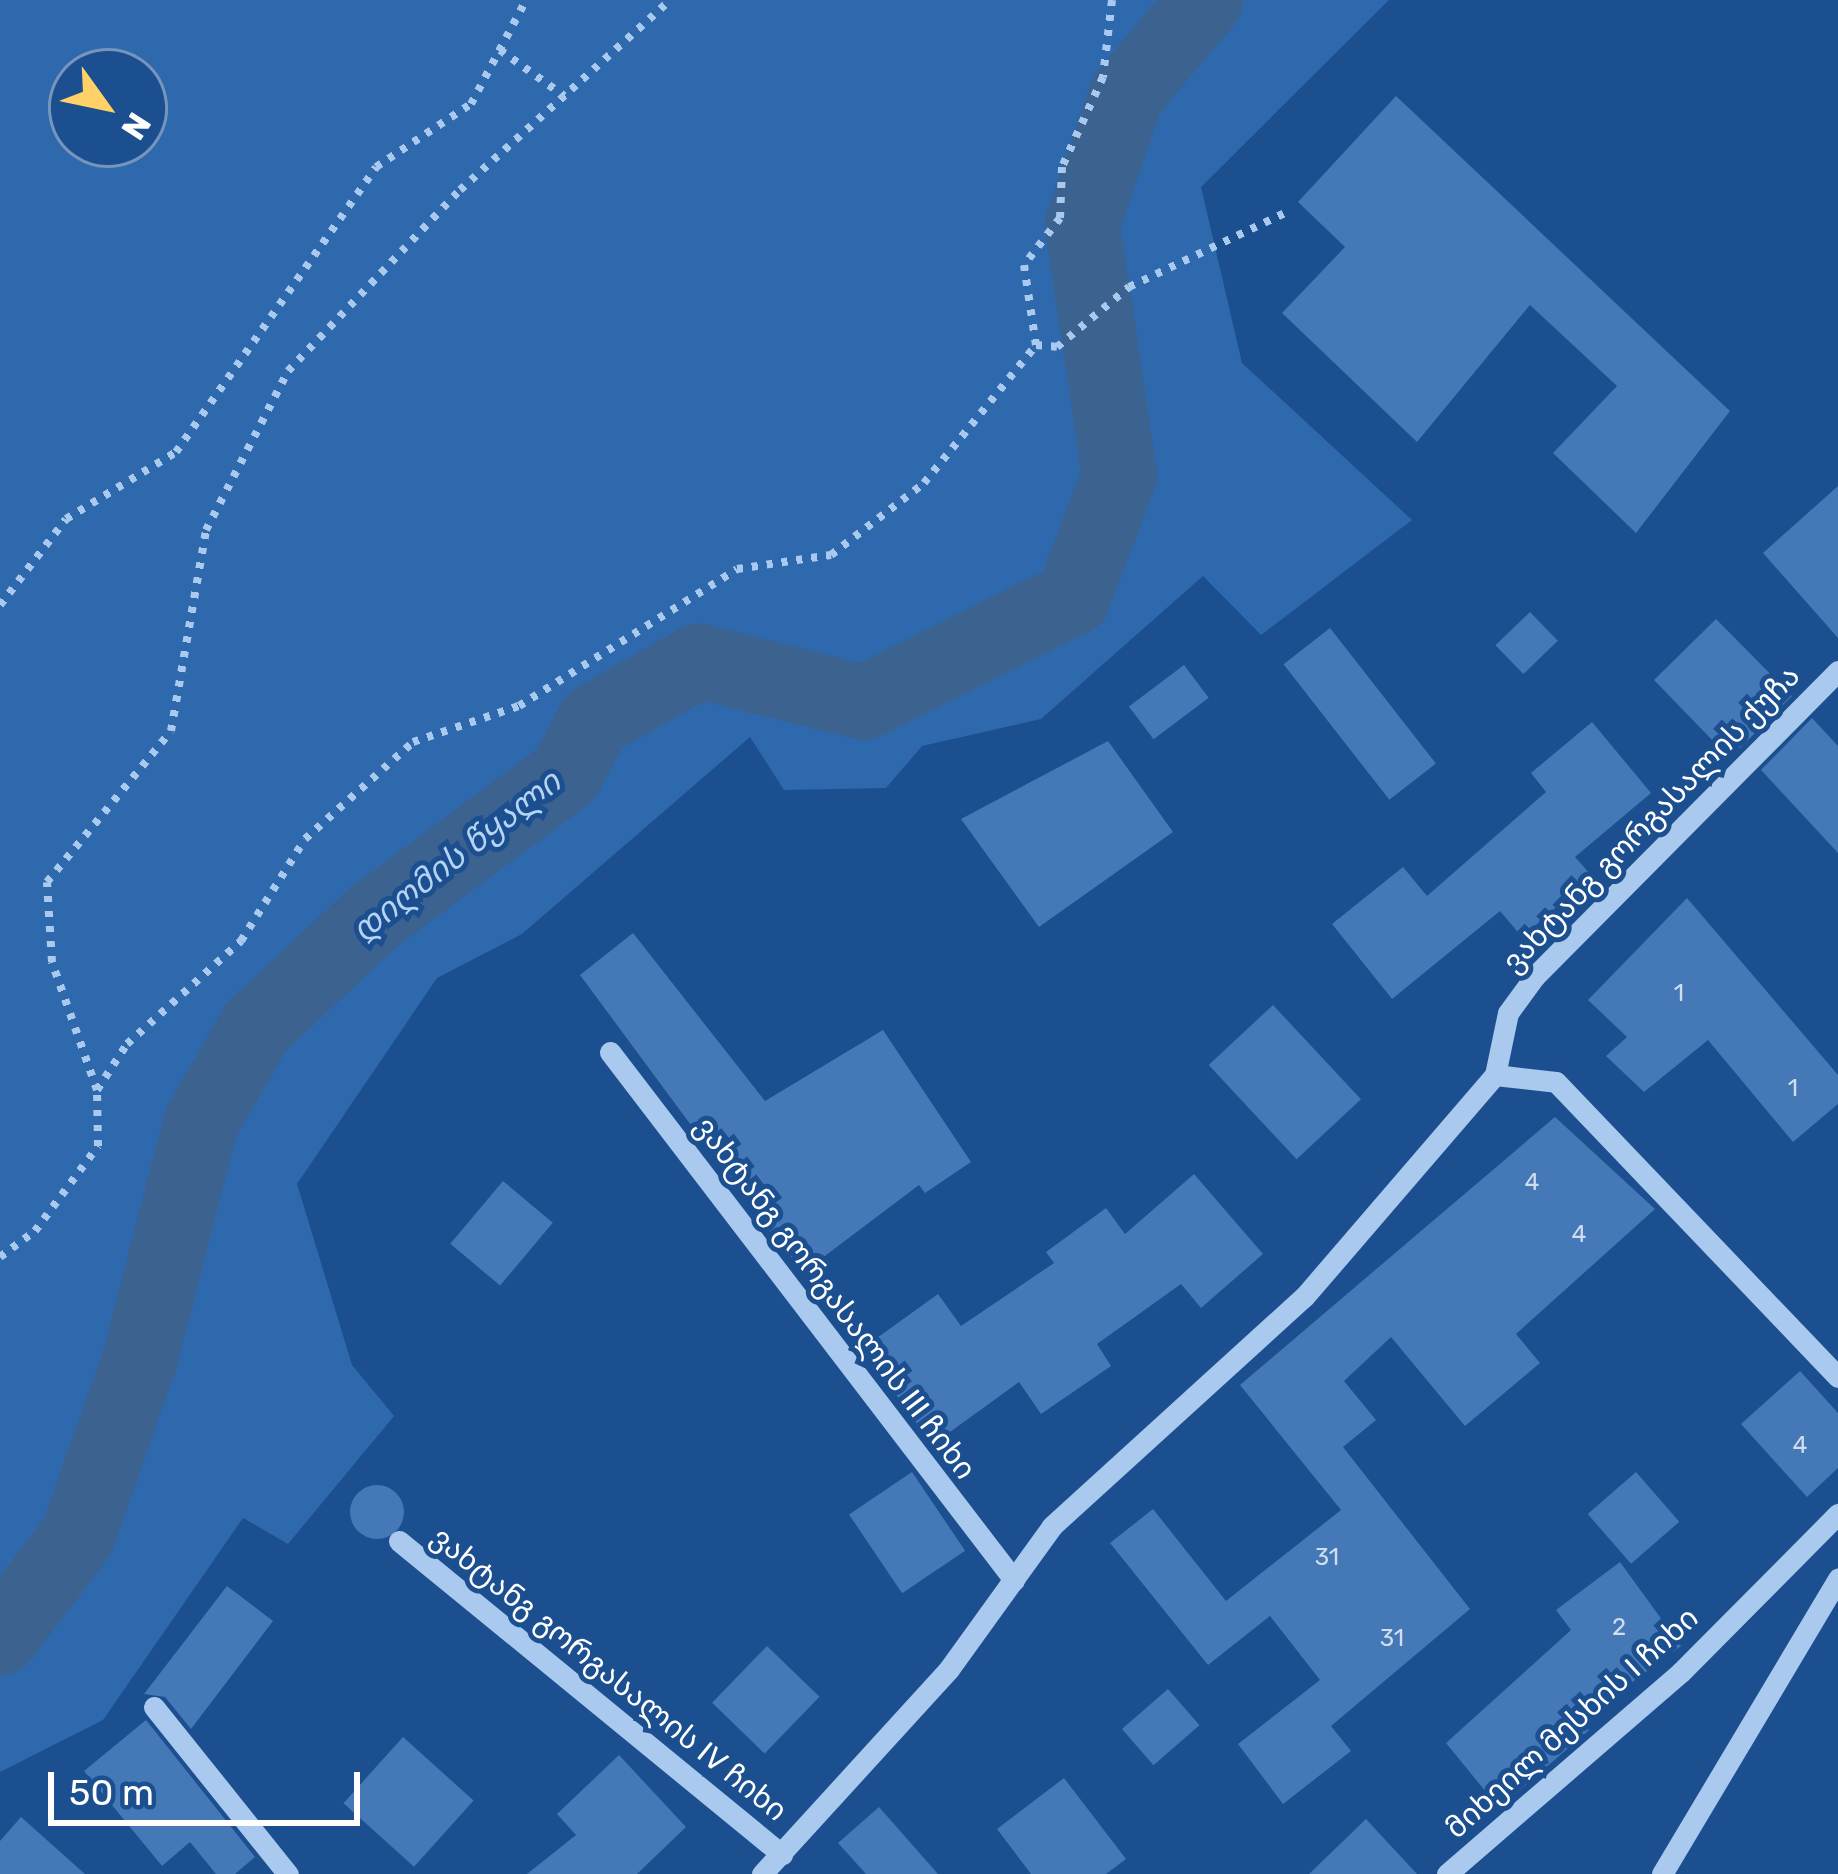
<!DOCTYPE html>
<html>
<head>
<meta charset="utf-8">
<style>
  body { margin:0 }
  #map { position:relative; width:1838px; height:1874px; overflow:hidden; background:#1b4f8f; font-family:Rubik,"Noto Sans Georgian",sans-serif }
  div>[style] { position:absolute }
  .green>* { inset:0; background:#2e69ad }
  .river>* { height:75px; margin:-37.5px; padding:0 37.5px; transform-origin:37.5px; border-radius:37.5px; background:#3c6290 }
  .building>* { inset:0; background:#4478b7; transform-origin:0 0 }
  .round { border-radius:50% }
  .path>* { height:8px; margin-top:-4px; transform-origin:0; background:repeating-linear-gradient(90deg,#a9c9ee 0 6px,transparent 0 15px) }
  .minor>* { height:21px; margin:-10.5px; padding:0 10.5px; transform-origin:10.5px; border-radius:10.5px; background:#a9c9ee }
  span { translate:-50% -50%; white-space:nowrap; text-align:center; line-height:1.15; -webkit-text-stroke:10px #1b4f8f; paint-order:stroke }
  .number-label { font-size:24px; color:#d0dded }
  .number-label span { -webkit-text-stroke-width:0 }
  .street-label { font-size:30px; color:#fff }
  .water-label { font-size:33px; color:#b5d3f5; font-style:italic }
  .north { position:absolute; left:48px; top:48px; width:120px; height:120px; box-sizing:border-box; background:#1b4f8f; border:3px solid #7695bc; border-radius:50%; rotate:123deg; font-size:33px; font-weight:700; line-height:48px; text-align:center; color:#fff }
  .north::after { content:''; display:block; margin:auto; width:42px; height:54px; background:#ffd166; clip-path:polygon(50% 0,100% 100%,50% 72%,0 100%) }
  .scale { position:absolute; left:48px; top:1772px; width:312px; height:54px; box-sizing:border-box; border:6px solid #fff; border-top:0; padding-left:15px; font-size:36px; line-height:42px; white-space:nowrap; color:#fff; -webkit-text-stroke:9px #1b4f8f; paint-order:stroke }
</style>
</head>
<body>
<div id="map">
  <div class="green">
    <div style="clip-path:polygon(evenodd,0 0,1389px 0,1201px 187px,1242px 363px,1412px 520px,1261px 635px,1203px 576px,1041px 719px,922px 746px,886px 788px,784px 790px,750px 737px,522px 934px,437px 978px,297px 1184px,352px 1365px,394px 1416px,288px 1544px,243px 1518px,103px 1720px,0 1772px,0 0,72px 72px,144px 72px,144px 144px,72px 144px,72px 72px)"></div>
  </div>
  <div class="river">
    <div style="left:0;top:1637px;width:127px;rotate:-52.7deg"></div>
    <div style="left:77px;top:1536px;width:190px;rotate:-70.6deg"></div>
    <div style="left:140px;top:1357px;width:242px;rotate:-75.6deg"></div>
    <div style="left:200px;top:1123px;width:112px;rotate:-60deg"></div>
    <div style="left:256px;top:1026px;width:161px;rotate:-43deg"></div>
    <div style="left:374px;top:916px;width:238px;rotate:-36.6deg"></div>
    <div style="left:565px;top:774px;width:61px;rotate:-61.8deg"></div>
    <div style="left:594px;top:720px;width:120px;rotate:-29.6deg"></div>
    <div style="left:698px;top:661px;width:171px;rotate:13.9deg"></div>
    <div style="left:864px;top:702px;width:233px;rotate:-26.6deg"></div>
    <div style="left:1072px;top:598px;width:132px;rotate:-69.1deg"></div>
    <div style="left:1119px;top:475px;width:254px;rotate:-98.4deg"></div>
    <div style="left:1082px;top:224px;width:137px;rotate:-71.3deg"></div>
    <div style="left:1126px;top:94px;width:123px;rotate:-50deg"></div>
  </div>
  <div class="building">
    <div style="clip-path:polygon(1396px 96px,1730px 411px,1636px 533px,1553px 453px,1617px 386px,1530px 305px,1417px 442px,1282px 313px,1345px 247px,1298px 202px)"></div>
    <div style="clip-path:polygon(1838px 486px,1838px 638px,1763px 553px)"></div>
    <div style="left:1530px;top:612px;width:40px;height:48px;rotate:46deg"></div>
    <div style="clip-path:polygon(1716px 619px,1792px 696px,1740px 748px,1726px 734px,1716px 744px,1654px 680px)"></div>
    <div style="left:1330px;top:628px;width:172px;height:59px;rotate:52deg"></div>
    <div style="left:1184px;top:665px;width:41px;height:69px;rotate:53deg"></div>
    <div style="clip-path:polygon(1812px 718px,1838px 746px,1838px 853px,1761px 770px)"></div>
    <div style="clip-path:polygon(1592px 722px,1651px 793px,1575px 857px,1592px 876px,1522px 937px,1500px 911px,1392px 999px,1332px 924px,1403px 867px,1427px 896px,1546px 792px,1531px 773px)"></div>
    <div style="clip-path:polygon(1108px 741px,1173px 832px,1039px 927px,961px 819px)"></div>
    <div style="clip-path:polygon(1687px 898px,1838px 1075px,1838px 1104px,1793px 1142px,1708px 1040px,1644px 1092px,1606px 1056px,1627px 1037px,1588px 1000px)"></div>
    <div style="clip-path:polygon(633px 933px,765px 1101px,883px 1030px,971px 1162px,925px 1193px,919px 1185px,801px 1274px,580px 975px)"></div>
    <div style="left:1273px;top:1005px;width:129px;height:88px;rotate:47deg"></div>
    <div style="clip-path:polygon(1555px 1117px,1655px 1209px,1516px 1334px,1540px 1363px,1465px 1426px,1391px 1337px,1344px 1381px,1376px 1420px,1343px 1447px,1470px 1609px,1331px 1726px,1351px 1751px,1283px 1804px,1238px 1744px,1320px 1680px,1270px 1616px,1208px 1665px,1110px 1543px,1153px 1509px,1226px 1601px,1341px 1510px,1240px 1385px)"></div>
    <div style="clip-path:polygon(1194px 1174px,1263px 1254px,1201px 1308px,1181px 1284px,1097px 1344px,1111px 1366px,1041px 1414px,1019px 1382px,932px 1445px,863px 1348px,938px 1294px,961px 1326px,1054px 1263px,1046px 1252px,1106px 1208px,1125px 1234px)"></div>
    <div style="left:503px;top:1181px;width:65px;height:82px;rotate:40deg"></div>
    <div style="clip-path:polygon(1800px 1371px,1838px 1413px,1838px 1468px,1807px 1497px,1741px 1424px)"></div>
    <div style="left:912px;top:1472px;width:95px;height:76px;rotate:56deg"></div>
    <div style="left:1636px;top:1472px;width:66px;height:64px;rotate:49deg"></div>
    <div class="round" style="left:350px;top:1485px;width:54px;height:54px"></div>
    <div style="clip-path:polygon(1620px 1562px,1681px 1646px,1581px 1720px,1589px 1730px,1499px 1808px,1446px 1743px,1571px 1630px,1556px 1610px)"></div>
    <div style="clip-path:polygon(227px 1586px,273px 1621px,191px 1729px,165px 1697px,144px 1694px)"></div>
    <div style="left:767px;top:1646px;width:73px;height:79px;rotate:44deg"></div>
    <div style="left:1168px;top:1689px;width:48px;height:61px;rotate:49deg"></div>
    <div style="clip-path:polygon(146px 1720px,255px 1857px,235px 1874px,216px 1874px,190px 1842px,162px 1866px,84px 1771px)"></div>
    <div style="left:403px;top:1737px;width:95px;height:89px;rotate:42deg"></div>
    <div style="clip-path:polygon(619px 1755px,686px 1827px,637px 1874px,527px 1874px,576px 1835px,557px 1814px)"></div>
    <div style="clip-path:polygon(1064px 1778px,1126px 1859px,1106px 1874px,1031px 1874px,997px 1829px)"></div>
    <div style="clip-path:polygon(879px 1807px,938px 1874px,866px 1874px,838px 1843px)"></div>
    <div style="clip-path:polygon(21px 1817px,85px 1874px,0 1874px,0 1841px)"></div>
    <div style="clip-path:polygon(1366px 1819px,1417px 1874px,1309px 1874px)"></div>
  </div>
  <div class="path">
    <div style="left:1112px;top:0;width:78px;rotate:96.7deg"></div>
    <div style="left:1103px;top:77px;width:99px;rotate:114.5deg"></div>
    <div style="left:1062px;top:167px;width:51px;rotate:92.2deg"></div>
    <div style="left:1060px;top:218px;width:59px;rotate:127.5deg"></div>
    <div style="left:1024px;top:265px;width:81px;rotate:81.5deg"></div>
    <div style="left:1036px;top:345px;width:21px;rotate:5deg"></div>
    <div style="left:1057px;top:347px;width:94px;rotate:-39.8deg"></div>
    <div style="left:1129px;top:287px;width:177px;rotate:-25.4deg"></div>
    <div style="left:500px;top:50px;width:79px;rotate:35.7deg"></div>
    <div style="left:0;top:605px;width:108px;rotate:-52.5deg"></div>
    <div style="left:66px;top:519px;width:129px;rotate:-31.3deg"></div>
    <div style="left:176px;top:452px;width:348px;rotate:-54.9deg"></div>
    <div style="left:376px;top:167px;width:114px;rotate:-33.6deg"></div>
    <div style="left:471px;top:104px;width:118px;rotate:-62.1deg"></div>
    <div style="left:97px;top:1090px;width:55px;rotate:-56.9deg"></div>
    <div style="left:127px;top:1044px;width:154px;rotate:-42.1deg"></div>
    <div style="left:241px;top:941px;width:120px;rotate:-57.9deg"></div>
    <div style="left:305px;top:839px;width:145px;rotate:-41.9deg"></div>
    <div style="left:413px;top:742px;width:112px;rotate:-18.8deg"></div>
    <div style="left:519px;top:706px;width:257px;rotate:-32.1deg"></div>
    <div style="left:737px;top:569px;width:95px;rotate:-8.5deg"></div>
    <div style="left:831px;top:555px;width:118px;rotate:-37.7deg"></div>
    <div style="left:924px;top:483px;width:178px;rotate:-50.9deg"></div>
    <div style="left:0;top:1257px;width:44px;rotate:-36.6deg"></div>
    <div style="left:35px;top:1231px;width:106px;rotate:-53.5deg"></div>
    <div style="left:98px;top:1146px;width:56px;rotate:-91deg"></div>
    <div style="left:97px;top:1090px;width:136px;rotate:-109.4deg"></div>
    <div style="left:52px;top:962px;width:80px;rotate:-93.6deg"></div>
    <div style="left:47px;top:882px;width:195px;rotate:-50.6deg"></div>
    <div style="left:171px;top:731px;width:204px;rotate:-80.1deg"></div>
    <div style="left:206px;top:530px;width:179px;rotate:-62.7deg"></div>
    <div style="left:288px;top:371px;width:250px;rotate:-46.5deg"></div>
    <div style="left:460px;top:190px;width:283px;rotate:-42.1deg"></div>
  </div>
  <div class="minor">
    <div style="left:610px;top:1052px;width:665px;rotate:52.58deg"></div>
    <div style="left:1495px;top:1075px;width:61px;rotate:6.5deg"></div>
    <div style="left:1556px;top:1082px;width:408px;rotate:46.3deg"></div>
    <div style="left:399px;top:1541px;width:495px;rotate:39.3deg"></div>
    <div style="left:154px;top:1707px;width:214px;rotate:51.3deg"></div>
    <div style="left:762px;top:1874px;width:277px;rotate:-47.6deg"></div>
    <div style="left:949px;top:1669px;width:176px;rotate:-54.2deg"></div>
    <div style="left:1052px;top:1526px;width:341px;rotate:-42.3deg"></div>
    <div style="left:1304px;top:1297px;width:293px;rotate:-49.3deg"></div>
    <div style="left:1495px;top:1075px;width:63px;rotate:-78.2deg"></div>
    <div style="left:1508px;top:1013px;width:46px;rotate:-53.9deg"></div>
    <div style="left:1535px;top:976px;width:430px;rotate:-45.2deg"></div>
    <div style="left:1447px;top:1874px;width:309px;rotate:-40.8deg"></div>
    <div style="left:1681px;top:1672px;width:223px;rotate:-45.2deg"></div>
    <div style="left:1662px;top:1874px;width:344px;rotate:-59.2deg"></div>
  </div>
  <div class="number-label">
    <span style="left:1679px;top:994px">1</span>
    <span style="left:1793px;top:1089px">1</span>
    <span style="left:1532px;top:1183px">4</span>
    <span style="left:1579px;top:1235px">4</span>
    <span style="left:1800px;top:1446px">4</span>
    <span style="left:1327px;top:1558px">31</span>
    <span style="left:1619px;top:1628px">2</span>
    <span style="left:1392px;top:1639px">31</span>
  </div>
  <div class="street-label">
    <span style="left:1651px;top:819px;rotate:-46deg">ვახტანგ გორგასალის ქუჩა</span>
    <span style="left:835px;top:1298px;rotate:53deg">ვახტანგ გორგასალის III ჩიხი</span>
    <span style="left:609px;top:1674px;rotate:39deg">ვახტანგ გორგასალის IV ჩიხი</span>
    <span style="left:1572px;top:1723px;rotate:-42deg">მიხეილ მესხის I ჩიხი</span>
  </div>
  <div class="water-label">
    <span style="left:456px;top:856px;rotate:-38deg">დიღმის წყალი</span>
  </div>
  <div class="north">N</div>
  <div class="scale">50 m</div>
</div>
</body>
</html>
